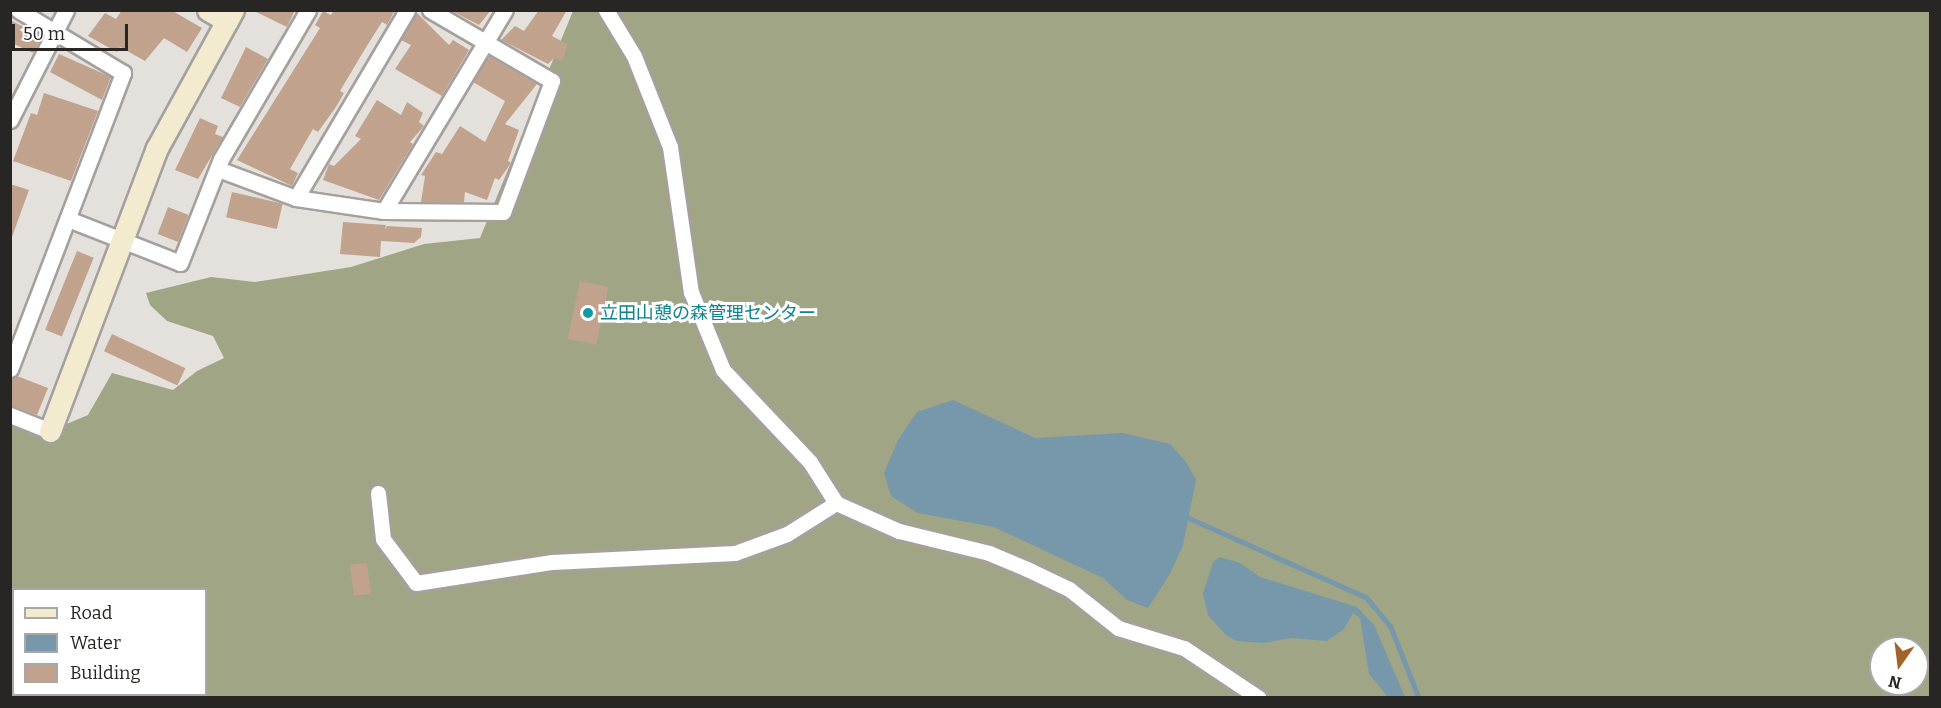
<!DOCTYPE html>
<html>
<head>
<meta charset="utf-8">
<style>
  body { margin:0 }
  #map { position:relative; width:1941px; height:708px; overflow:hidden; background:#e4e0dc; font-family:Bitter,"Noto Sans JP",serif }
  div>[style] { position:absolute }
  .forest>* { inset:0; background:#a0a685 }
  .water>* { inset:0; background:#7797ab }
  .stream>* { height:4.5px; margin:-2.25px; padding:0 2.25px; transform-origin:2.25px; border-radius:2.25px; background:#7797ab }
  .building>* { inset:0; background:#c1a38d; transform-origin:0 0 }
  .roads { filter:drop-shadow(2px 0 #a5a09d) drop-shadow(-2px 0 #a5a09d) drop-shadow(0 2px #a5a09d) drop-shadow(0 -2px #a5a09d) }
  .street>* { height:15px; margin:-7.5px; padding:0 7.5px; transform-origin:7.5px; border-radius:7.5px; background:#fff }
  .secondary>* { height:21px; margin:-10.5px; padding:0 10.5px; transform-origin:10.5px; border-radius:10.5px; background:#f2ebd0 }
  .dots>* { width:16px; height:16px; translate:-50% -50%; box-sizing:border-box; border:3px solid #fff; border-radius:50% }
  span { translate:-50% -50%; white-space:nowrap; text-align:center; line-height:1.15; -webkit-text-stroke:6px #fff; paint-order:stroke }
  .culture-label { font-size:18px; color:#0d838f }
  .left { translate:0 -50%; text-align:left }
  .frame { position:absolute; inset:0; border:12px solid #272624; pointer-events:none }
  .legend { position:absolute; left:12px; top:588px; width:195px; height:108px; box-sizing:border-box; background:#fff; border:2px solid #a9a8a7; margin:0; padding:8px 10px; list-style:none; font-size:18px; color:#272624 }
  .legend li { display:flex; align-items:center; gap:12px; height:30px }
  .legend b { width:30px; border:2px solid #a9a8a7 }
  .north { position:absolute; left:1869px; top:636px; width:60px; height:60px; box-sizing:border-box; background:#fff; border:2px solid #a9a8a7; border-radius:50%; rotate:194deg; font-size:16px; font-weight:700; line-height:24px; text-align:center; color:#272624 }
  .north::after { content:''; display:block; margin:auto; width:21px; height:27px; background:#a2632b; clip-path:polygon(50% 0,100% 100%,50% 72%,0 100%) }
  .scale { position:absolute; left:12px; top:24px; width:116px; height:27px; box-sizing:border-box; border:3px solid #272624; border-top:0; padding-left:8px; font-size:18px; line-height:21px; white-space:nowrap; color:#272624; -webkit-text-stroke:4px #fff; paint-order:stroke }
</style>
</head>
<body>
<div id="map">
  <div class="forest">
    <div style="clip-path:polygon(evenodd,573px 11px,1930px 11px,1930px 697px,11px 697px,10px 415px,50px 431px,88px 415px,112px 373px,173px 390px,197px 371px,224px 358px,213px 336px,167px 321px,150px 305px,146px 293px,211px 277px,255px 282px,351px 267px,424px 244px,480px 238px,573px 11px,14px 590px,206px 590px,206px 694px,14px 694px,14px 590px,573px 11px,1881px 648px,1917px 648px,1917px 684px,1881px 684px,1881px 648px)"></div>
  </div>
  <div class="water">
    <div style="clip-path:polygon(953px 400px,1035px 438px,1123px 433px,1170px 444px,1186px 462px,1196px 480px,1183px 545px,1170px 574px,1148px 608px,1127px 600px,1103px 578px,994px 527px,918px 513px,891px 496px,884px 473px,898px 440px,917px 412px)"></div>
    <div style="clip-path:polygon(1220px 557px,1240px 563px,1260px 577px,1357px 607px,1374px 625px,1405px 697px,1388px 697px,1369px 674px,1360px 618px,1353px 613px,1344px 629px,1327px 641px,1291px 638px,1263px 643px,1236px 641px,1226px 635px,1208px 615px,1203px 594px,1213px 562px)"></div>
  </div>
  <div class="stream">
    <div style="left:1189px;top:518px;width:194px;rotate:24.1deg"></div>
    <div style="left:1366px;top:597px;width:39px;rotate:50deg"></div>
    <div style="left:1391px;top:627px;width:76px;rotate:68.5deg"></div>
  </div>
  <div class="building">
    <div style="clip-path:polygon(122px 10px,171px 10px,202px 28px,187px 52px,164px 38px,145px 61px,120px 47px,117px 52px,88px 36px,105px 13px,116px 19px)"></div>
    <div style="clip-path:polygon(252px 10px,295px 10px,287px 27px)"></div>
    <div style="clip-path:polygon(334px 10px,395px 10px,387px 25px,382px 22px,365px 49px,340px 91px,344px 93px,336px 107px,318px 132px,313px 129px,290px 169px,298px 173px,292px 186px,237px 160px,320px 28px,315px 25px,323px 11px,331px 15px)"></div>
    <div style="clip-path:polygon(450px 10px,491px 10px,479px 25px)"></div>
    <div style="clip-path:polygon(539px 10px,567px 10px,552px 36px,567px 44px,563px 61px,554px 58px,548px 64px,501px 40px,515px 26px,524px 31px)"></div>
    <div style="clip-path:polygon(416px 12px,449px 45px,453px 40px,469px 50px,442px 96px,395px 69px,411px 45px,401px 40px)"></div>
    <div style="clip-path:polygon(10px 20px,42px 36px,33px 53px,10px 42px)"></div>
    <div style="clip-path:polygon(246px 47px,268px 59px,240px 107px,221px 98px)"></div>
    <div style="clip-path:polygon(59px 54px,111px 77px,102px 100px,50px 72px)"></div>
    <div style="clip-path:polygon(489px 56px,537px 84px,505px 124px,519px 130px,508px 161px,511px 163px,499px 180px,495px 178px,487px 200px,465px 192px,464px 202px,421px 202px,425px 176px,421px 175px,436px 152px,442px 154px,460px 126px,485px 142px,505px 101px,473px 82px)"></div>
    <div style="clip-path:polygon(44px 93px,98px 111px,71px 181px,13px 161px,31px 113px,37px 115px)"></div>
    <div style="clip-path:polygon(377px 100px,401px 115px,407px 102px,423px 113px,419px 122px,424px 126px,410px 142px,413px 144px,379px 200px,323px 180px,329px 164px,334px 166px,361px 139px,355px 136px)"></div>
    <div style="clip-path:polygon(200px 118px,218px 126px,215px 134px,223px 137px,198px 179px,175px 170px)"></div>
    <div style="clip-path:polygon(10px 184px,29px 190px,12px 237px,10px 237px)"></div>
    <div style="left:232px;top:192px;width:52px;height:26px;rotate:13deg"></div>
    <div style="left:168px;top:207px;width:22px;height:29px;rotate:21deg"></div>
    <div style="clip-path:polygon(343px 222px,386px 225px,385px 229px,387px 226px,422px 228px,421px 237px,414px 243px,381px 241px,380px 257px,340px 254px)"></div>
    <div style="left:77px;top:251px;width:18px;height:85px;rotate:22deg"></div>
    <div style="left:580px;top:281px;width:29px;height:59px;rotate:12deg"></div>
    <div style="left:112px;top:334px;width:81px;height:19px;rotate:25deg"></div>
    <div style="clip-path:polygon(17px 376px,48px 388px,37px 415px,10px 405px,10px 379px)"></div>
    <div style="left:367px;top:563px;width:31px;height:17px;rotate:83deg"></div>
  </div>
  <div class="roads">
    <div class="street">
      <div style="left:606px;top:10px;width:54px;rotate:58.7deg"></div>
      <div style="left:634px;top:56px;width:98px;rotate:68.4deg"></div>
      <div style="left:670px;top:147px;width:147px;rotate:81.8deg"></div>
      <div style="left:691px;top:292px;width:84px;rotate:67.7deg"></div>
      <div style="left:723px;top:370px;width:127px;rotate:46.6deg"></div>
      <div style="left:810px;top:462px;width:49px;rotate:57.6deg"></div>
      <div style="left:836px;top:503px;width:69px;rotate:24deg"></div>
      <div style="left:899px;top:531px;width:93px;rotate:13.7deg"></div>
      <div style="left:989px;top:553px;width:41px;rotate:22.8deg"></div>
      <div style="left:1027px;top:569px;width:47px;rotate:25.5deg"></div>
      <div style="left:1069px;top:589px;width:63px;rotate:38.5deg"></div>
      <div style="left:1118px;top:628px;width:69px;rotate:16.9deg"></div>
      <div style="left:1184px;top:648px;width:90px;rotate:33.7deg"></div>
      <div style="left:10px;top:120px;width:123px;rotate:-63deg"></div>
      <div style="left:218px;top:169px;width:83px;rotate:20.4deg"></div>
      <div style="left:296px;top:198px;width:89px;rotate:8.4deg"></div>
      <div style="left:384px;top:211px;width:119px;rotate:0.5deg"></div>
      <div style="left:503px;top:212px;width:140px;rotate:-69.5deg"></div>
      <div style="left:552px;top:81px;width:141px;rotate:-149.8deg"></div>
      <div style="left:296px;top:198px;width:218px;rotate:-59.4deg"></div>
      <div style="left:384px;top:211px;width:235px;rotate:-59deg"></div>
      <div style="left:68px;top:219px;width:120px;rotate:21.4deg"></div>
      <div style="left:180px;top:263px;width:112px;rotate:-68.5deg"></div>
      <div style="left:221px;top:159px;width:173px;rotate:-59.7deg"></div>
      <div style="left:10px;top:369px;width:317px;rotate:-69.1deg"></div>
      <div style="left:123px;top:73px;width:122px;rotate:-149deg"></div>
      <div style="left:10px;top:415px;width:43px;rotate:21.8deg"></div>
      <div style="left:378px;top:493px;width:46px;rotate:83.8deg"></div>
      <div style="left:383px;top:539px;width:55px;rotate:53.1deg"></div>
      <div style="left:416px;top:583px;width:138px;rotate:-8.8deg"></div>
      <div style="left:552px;top:562px;width:183px;rotate:-2.8deg"></div>
      <div style="left:735px;top:553px;width:55px;rotate:-20.1deg"></div>
      <div style="left:787px;top:534px;width:58px;rotate:-32.3deg"></div>
    </div>
    <div class="secondary">
      <div style="left:208px;top:10px;width:22px;rotate:30deg"></div>
      <div style="left:50px;top:431px;width:303px;rotate:-69.3deg"></div>
      <div style="left:157px;top:148px;width:158px;rotate:-61.2deg"></div>
    </div>
  </div>
  <div class="dots">
    <div style="left:588px;top:313px;background:#0f9aa8"></div>
  </div>
  <div class="culture-label">
    <span class="left" style="left:600px;top:313px">立田山憩の森管理センター</span>
  </div>
  <div class="frame"></div>
  <ul class="legend">
  <li><b style="height:8px;background:#f2ebd0"></b>Road</li>
  <li><b style="height:16px;background:#7797ab"></b>Water</li>
  <li><b style="height:16px;background:#c1a38d"></b>Building</li>
  </ul>
  <div class="north">N</div>
  <div class="scale">50 m</div>
</div>
</body>
</html>
